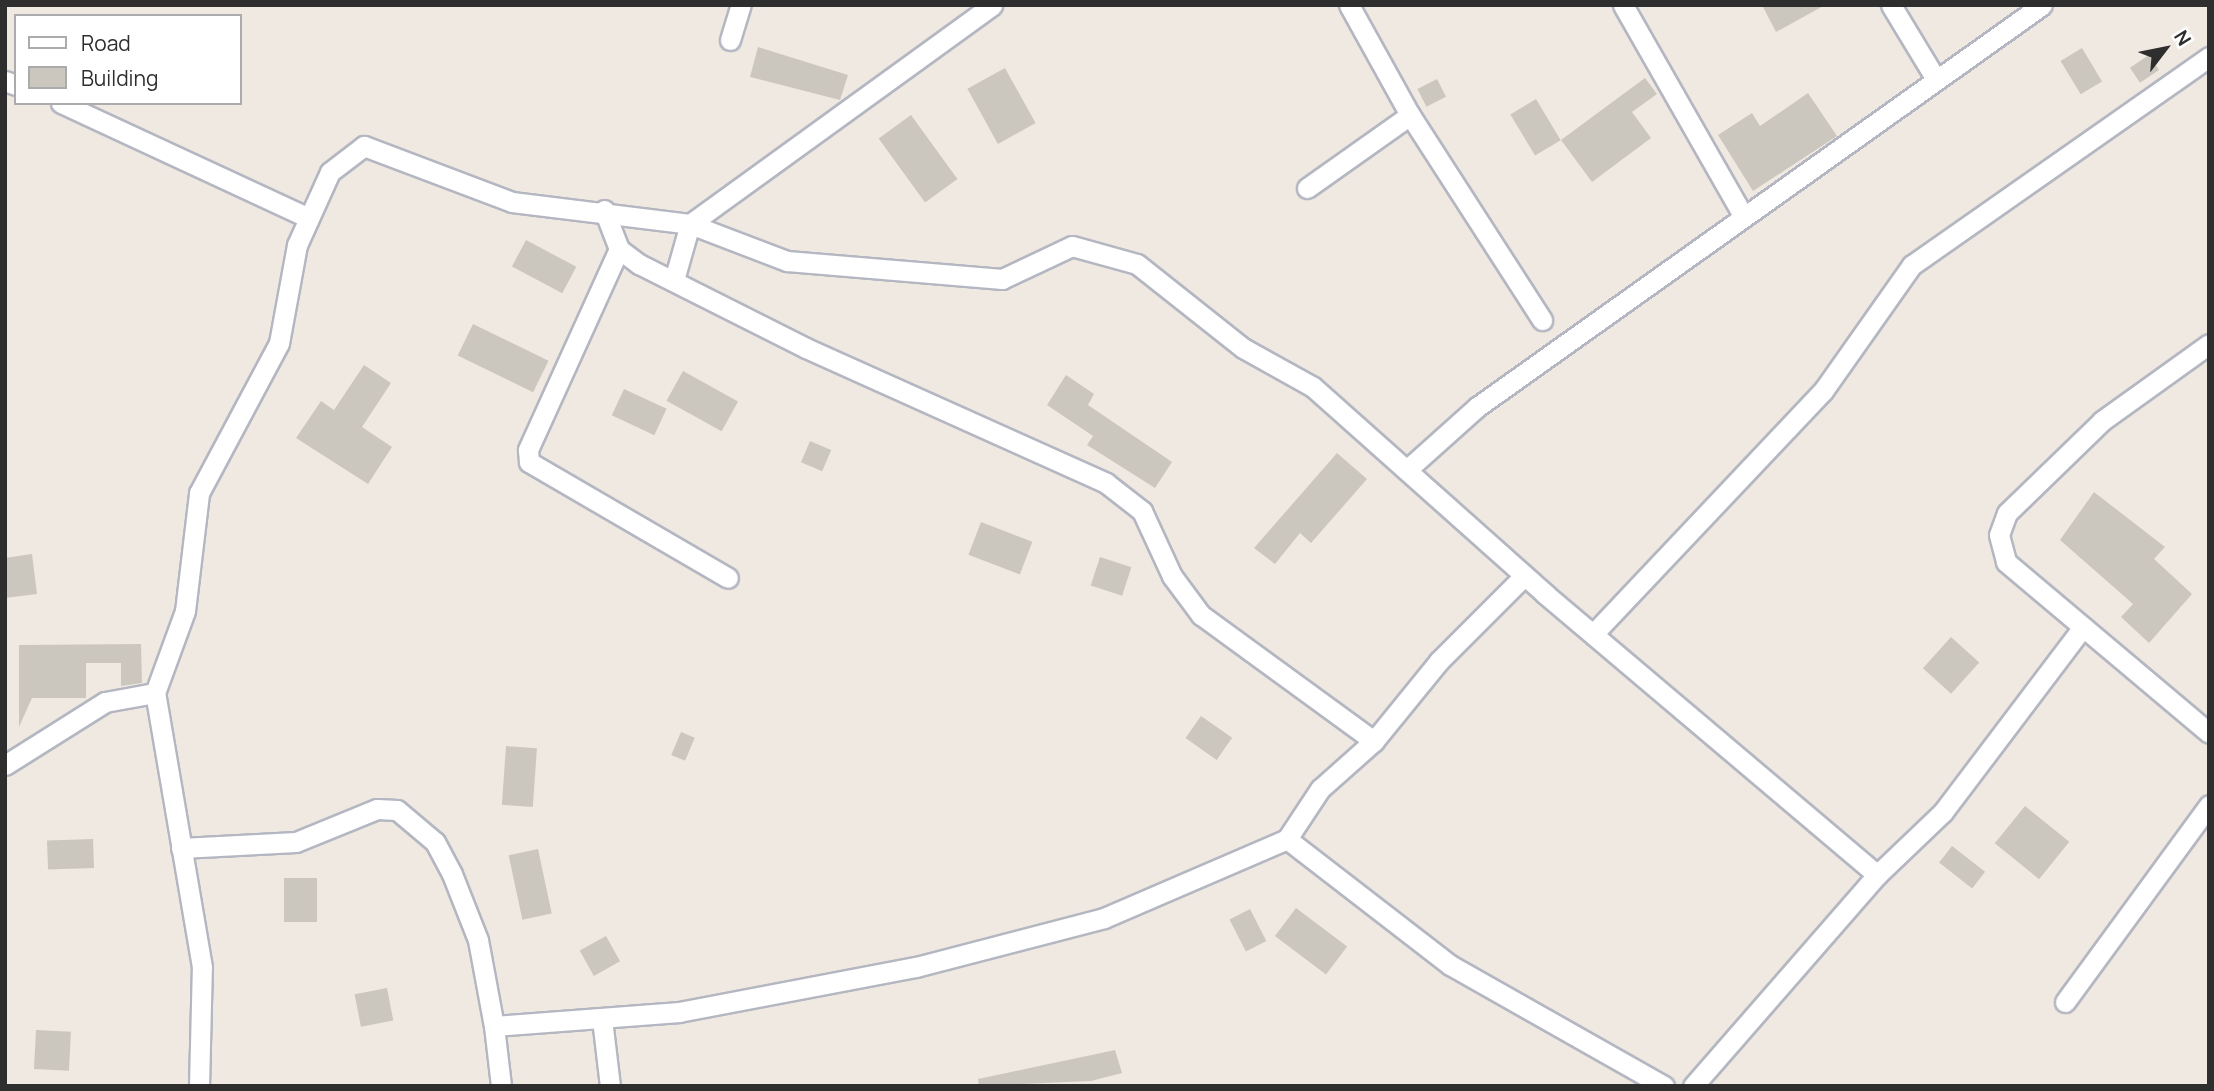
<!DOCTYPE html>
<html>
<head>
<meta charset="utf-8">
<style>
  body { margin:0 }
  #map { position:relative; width:2214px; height:1091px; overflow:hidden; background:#efe9e1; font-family:Manrope,sans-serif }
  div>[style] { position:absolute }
  .building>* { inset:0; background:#cbc7bf; transform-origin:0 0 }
  .roads { filter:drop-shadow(2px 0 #b4b7c1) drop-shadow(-2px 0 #b4b7c1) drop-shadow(0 2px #b4b7c1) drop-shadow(0 -2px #b4b7c1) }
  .minor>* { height:19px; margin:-9.5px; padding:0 9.5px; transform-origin:9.5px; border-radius:9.5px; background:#fff }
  span { translate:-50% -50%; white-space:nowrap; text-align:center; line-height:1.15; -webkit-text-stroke:5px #fff; paint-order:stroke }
  .frame { position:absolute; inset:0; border:7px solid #2e2e2e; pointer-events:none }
  .legend { position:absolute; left:14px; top:14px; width:228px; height:91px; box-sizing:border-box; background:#fff; border:2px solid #ababab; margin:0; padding:9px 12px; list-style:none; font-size:21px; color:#2e2e2e }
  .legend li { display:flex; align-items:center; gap:14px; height:35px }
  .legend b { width:35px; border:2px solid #ababab }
  .north { position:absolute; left:2130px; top:14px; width:70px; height:70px; -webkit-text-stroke:5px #fff; paint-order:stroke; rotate:58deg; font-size:19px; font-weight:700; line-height:28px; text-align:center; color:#2e2e2e }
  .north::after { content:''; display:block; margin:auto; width:24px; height:32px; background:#2e2e2e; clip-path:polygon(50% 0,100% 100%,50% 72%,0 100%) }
</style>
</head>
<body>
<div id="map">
  <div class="building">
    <div style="clip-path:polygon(1762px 5px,1825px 5px,1776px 32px)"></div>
    <div style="clip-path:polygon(758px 47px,848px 75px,840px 100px,750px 77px)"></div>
    <div style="left:2082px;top:48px;width:39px;height:25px;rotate:59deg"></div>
    <div style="left:2149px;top:55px;width:18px;height:23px;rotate:56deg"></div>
    <div style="left:1005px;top:68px;width:63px;height:43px;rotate:61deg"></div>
    <div style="clip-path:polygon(1645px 78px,1657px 94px,1632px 112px,1651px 138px,1592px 182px,1561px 140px)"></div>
    <div style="left:1437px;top:79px;width:20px;height:22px;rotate:63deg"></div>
    <div style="clip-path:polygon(1808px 93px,1837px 136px,1753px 191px,1718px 135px,1752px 113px,1760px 126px)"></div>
    <div style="left:1536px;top:99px;width:48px;height:30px;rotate:59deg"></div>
    <div style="left:911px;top:115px;width:79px;height:40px;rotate:54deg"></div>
    <div style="left:526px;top:240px;width:57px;height:30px;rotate:28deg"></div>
    <div style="left:473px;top:324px;width:84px;height:35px;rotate:26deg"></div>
    <div style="clip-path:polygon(364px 365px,391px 383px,362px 427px,392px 447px,368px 484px,296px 438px,321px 401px,334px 410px)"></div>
    <div style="left:683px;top:371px;width:63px;height:34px;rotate:29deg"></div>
    <div style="clip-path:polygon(1066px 375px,1094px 394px,1088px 405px,1172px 462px,1155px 488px,1087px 445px,1093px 436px,1047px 405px)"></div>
    <div style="left:624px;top:389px;width:47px;height:29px;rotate:25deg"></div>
    <div style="left:810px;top:441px;width:23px;height:23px;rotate:23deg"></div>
    <div style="clip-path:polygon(1337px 453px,1367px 479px,1311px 543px,1300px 533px,1275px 564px,1254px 548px)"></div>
    <div style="clip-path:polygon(2094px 492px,2165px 547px,2154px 559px,2192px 594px,2149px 643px,2121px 617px,2133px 604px,2060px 540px)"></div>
    <div style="left:981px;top:522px;width:55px;height:35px;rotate:21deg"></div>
    <div style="clip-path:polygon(32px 554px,37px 594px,5px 598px,5px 558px)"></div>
    <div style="left:1100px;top:557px;width:33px;height:30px;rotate:18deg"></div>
    <div style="left:1951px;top:637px;width:38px;height:42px;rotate:42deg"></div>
    <div style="clip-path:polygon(141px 644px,142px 683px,121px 686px,121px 663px,86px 663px,86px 698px,32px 698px,19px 727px,19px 645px)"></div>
    <div style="left:1201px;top:716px;width:38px;height:27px;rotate:35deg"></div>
    <div style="left:681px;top:732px;width:15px;height:25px;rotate:23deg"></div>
    <div style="left:506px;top:746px;width:31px;height:59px;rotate:4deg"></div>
    <div style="left:2025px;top:806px;width:57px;height:48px;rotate:39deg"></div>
    <div style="left:93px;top:839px;width:29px;height:46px;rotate:88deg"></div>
    <div style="left:1952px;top:846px;width:42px;height:21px;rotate:38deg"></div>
    <div style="left:538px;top:849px;width:66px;height:30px;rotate:78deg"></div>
    <div style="left:317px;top:878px;width:44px;height:33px;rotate:90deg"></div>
    <div style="left:1296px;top:908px;width:64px;height:35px;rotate:37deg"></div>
    <div style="left:1250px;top:909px;width:36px;height:23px;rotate:63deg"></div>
    <div style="left:606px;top:936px;width:29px;height:30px;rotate:61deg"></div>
    <div style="left:387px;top:988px;width:33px;height:33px;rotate:79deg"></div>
    <div style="left:36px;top:1030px;width:35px;height:39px;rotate:3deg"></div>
    <div style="clip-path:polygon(1115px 1050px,1122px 1073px,1091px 1081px,979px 1086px,978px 1079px)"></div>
  </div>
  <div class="roads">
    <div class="minor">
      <div style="left:1349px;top:5px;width:126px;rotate:61deg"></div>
      <div style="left:1410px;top:115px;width:244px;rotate:57.2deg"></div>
      <div style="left:1623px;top:5px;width:241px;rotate:60.3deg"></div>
      <div style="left:1891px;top:5px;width:83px;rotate:58.8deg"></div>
      <div style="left:730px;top:40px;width:37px;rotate:-73deg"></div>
      <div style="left:5px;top:81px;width:12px;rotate:20deg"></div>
      <div style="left:61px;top:103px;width:273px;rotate:24.9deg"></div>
      <div style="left:1307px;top:188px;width:126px;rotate:-35.3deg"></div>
      <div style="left:604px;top:210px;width:42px;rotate:69deg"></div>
      <div style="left:619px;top:249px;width:25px;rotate:37deg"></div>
      <div style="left:639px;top:264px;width:187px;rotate:26.7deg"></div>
      <div style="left:806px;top:348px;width:329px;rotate:24.2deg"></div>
      <div style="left:1106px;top:483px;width:46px;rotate:37.9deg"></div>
      <div style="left:1142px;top:511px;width:72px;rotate:65.2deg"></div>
      <div style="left:1172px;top:576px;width:49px;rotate:53.4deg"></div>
      <div style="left:1201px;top:615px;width:214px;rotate:36.1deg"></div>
      <div style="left:619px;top:249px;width:221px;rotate:114.4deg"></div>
      <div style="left:528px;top:450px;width:12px;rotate:85deg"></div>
      <div style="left:529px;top:462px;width:230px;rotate:30.2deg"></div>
      <div style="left:674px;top:280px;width:58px;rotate:-74.1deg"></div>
      <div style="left:690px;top:224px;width:373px;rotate:-35.9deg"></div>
      <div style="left:2209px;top:344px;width:132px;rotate:144.3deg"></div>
      <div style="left:2102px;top:421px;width:132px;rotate:135.9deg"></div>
      <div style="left:2007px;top:513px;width:23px;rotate:110deg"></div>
      <div style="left:1999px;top:535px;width:28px;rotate:75deg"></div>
      <div style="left:2006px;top:562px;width:265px;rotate:40.1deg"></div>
      <div style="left:1410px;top:467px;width:90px;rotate:-41.8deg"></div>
      <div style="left:1477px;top:407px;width:693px;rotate:-35.43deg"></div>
      <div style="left:1594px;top:633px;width:333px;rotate:-46.6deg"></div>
      <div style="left:1823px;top:391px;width:154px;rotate:-54.8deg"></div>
      <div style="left:1912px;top:265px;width:363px;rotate:-35deg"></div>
      <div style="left:5px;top:765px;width:118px;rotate:-32.2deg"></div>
      <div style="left:105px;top:702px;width:51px;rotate:-10.2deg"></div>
      <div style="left:1287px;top:839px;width:206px;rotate:37.7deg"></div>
      <div style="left:1450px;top:965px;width:246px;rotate:29.5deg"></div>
      <div style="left:181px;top:848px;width:115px;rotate:-3deg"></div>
      <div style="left:296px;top:842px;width:87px;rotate:-22.2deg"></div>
      <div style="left:377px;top:809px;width:20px;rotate:3deg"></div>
      <div style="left:397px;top:810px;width:50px;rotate:40.1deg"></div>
      <div style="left:435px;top:842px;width:36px;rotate:62deg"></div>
      <div style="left:452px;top:874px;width:71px;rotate:68.5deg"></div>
      <div style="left:478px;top:940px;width:87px;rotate:79.5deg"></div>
      <div style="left:494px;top:1026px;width:186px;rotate:-4.3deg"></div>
      <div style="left:679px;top:1012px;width:241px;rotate:-10.8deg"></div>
      <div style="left:916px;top:967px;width:194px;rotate:-14.6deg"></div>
      <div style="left:1104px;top:918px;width:199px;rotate:-23.3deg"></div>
      <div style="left:1287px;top:839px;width:60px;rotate:-56.6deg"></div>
      <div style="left:1320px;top:789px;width:72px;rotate:-41.6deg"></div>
      <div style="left:1374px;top:741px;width:103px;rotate:-50.9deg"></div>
      <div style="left:1439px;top:661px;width:120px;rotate:-45deg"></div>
      <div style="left:2065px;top:1002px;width:244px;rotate:-53.8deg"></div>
      <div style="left:602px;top:1019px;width:67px;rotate:83.2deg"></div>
      <div style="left:494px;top:1026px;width:60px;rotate:83.3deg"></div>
      <div style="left:199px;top:1086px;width:119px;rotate:-88.6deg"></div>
      <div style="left:202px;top:967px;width:278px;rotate:-99.7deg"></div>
      <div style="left:155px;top:693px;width:87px;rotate:-69.9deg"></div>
      <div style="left:185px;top:611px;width:119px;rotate:-83.2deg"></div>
      <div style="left:199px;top:493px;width:170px;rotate:-61.9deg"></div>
      <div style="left:279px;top:343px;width:100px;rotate:-79.6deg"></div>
      <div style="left:297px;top:245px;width:80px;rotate:-65.7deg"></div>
      <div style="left:330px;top:172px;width:43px;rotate:-37.4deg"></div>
      <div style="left:364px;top:146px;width:158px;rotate:20.7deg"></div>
      <div style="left:512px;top:202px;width:179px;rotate:7deg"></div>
      <div style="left:690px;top:224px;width:104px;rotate:20.9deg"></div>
      <div style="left:787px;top:261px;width:216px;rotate:4.8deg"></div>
      <div style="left:1002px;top:279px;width:77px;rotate:-25.2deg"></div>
      <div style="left:1072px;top:246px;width:67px;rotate:15.5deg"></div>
      <div style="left:1137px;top:264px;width:135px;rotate:38.4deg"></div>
      <div style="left:1243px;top:348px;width:80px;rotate:29.1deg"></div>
      <div style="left:1313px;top:387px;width:311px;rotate:41.7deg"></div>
      <div style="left:1545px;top:594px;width:435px;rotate:40.2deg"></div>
      <div style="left:1877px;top:875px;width:91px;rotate:-43.7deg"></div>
      <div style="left:1943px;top:812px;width:232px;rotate:-52.9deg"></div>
      <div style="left:1693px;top:1086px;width:280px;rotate:-48.9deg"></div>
    </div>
  </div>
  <div class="frame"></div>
  <ul class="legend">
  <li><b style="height:9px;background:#fff"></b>Road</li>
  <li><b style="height:19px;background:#cbc7bf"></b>Building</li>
  </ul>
  <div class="north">N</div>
</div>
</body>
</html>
